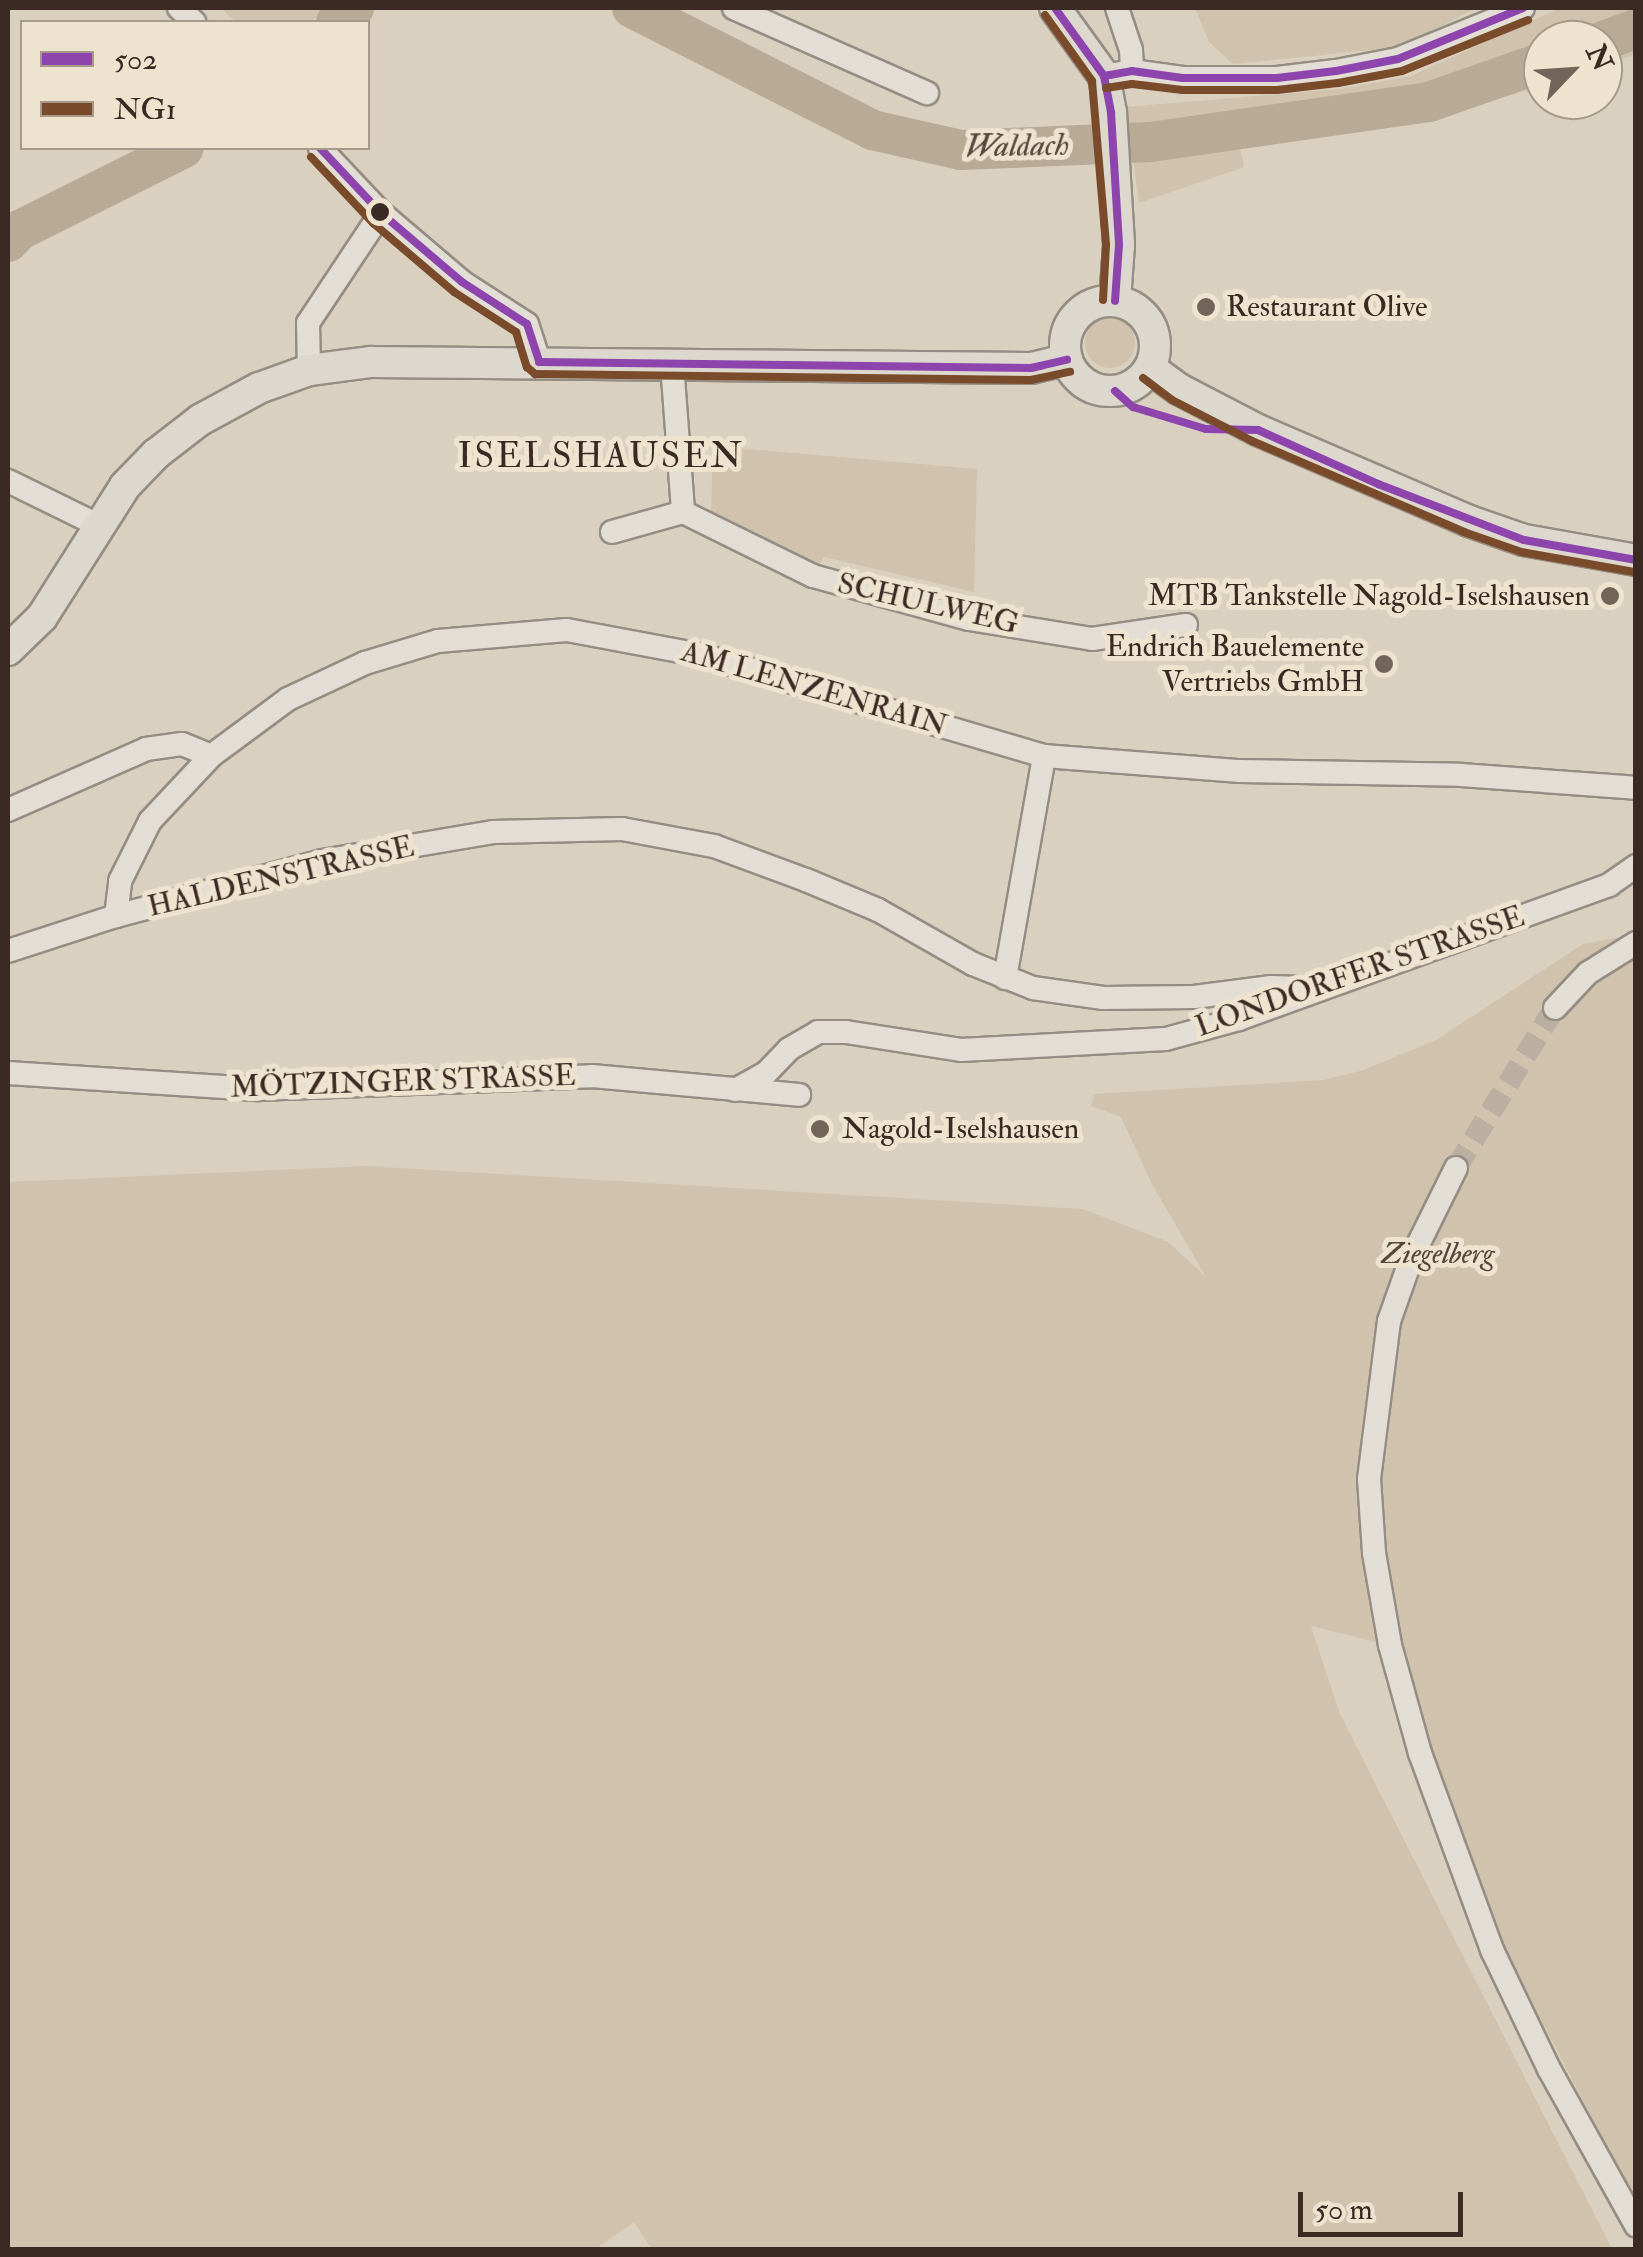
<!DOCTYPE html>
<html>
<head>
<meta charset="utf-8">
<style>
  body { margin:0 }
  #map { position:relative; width:1643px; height:2257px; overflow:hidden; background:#dad0c0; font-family:"IM FELL Double Pica",serif }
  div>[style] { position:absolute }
  .green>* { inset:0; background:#d0c2ac }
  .round { border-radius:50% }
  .river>* { height:40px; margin:-20px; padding:0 20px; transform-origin:20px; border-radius:20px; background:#b9aa95 }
  .minor-tunnel>* { height:22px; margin-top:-11px; transform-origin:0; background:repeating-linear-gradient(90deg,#baafa1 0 22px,transparent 0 33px) }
  .roads { filter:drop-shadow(2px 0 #958d83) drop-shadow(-2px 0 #958d83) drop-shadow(0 2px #958d83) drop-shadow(0 -2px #958d83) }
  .minor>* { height:22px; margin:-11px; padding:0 11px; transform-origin:11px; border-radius:11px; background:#e2ded5 }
  .major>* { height:30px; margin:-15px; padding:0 15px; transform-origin:15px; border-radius:15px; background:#ddd8ce }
  .major>.ring { margin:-15px; padding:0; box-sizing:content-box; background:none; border:30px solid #ddd8ce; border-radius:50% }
  .bus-1>* { height:8px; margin:-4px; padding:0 4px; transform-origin:4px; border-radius:4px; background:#8e44ad }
  .bus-2>* { height:8px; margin:-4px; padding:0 4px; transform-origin:4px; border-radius:4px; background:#7a4b2a }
  .dots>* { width:28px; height:28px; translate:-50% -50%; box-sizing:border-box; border:5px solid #ede3cf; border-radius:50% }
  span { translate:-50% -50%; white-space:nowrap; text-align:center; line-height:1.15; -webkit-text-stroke:10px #ede3cf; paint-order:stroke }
  .poi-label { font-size:30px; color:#3b2a23 }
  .left { translate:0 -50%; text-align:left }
  .right { translate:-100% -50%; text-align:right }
  .street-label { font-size:30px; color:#3b2a23 }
  .park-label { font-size:30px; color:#57463b; font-style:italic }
  .water-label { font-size:32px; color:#57463b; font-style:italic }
  .quarter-label { font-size:35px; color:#3b2a23; letter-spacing:2.5px }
  .frame { position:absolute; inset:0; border:10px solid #3b2a23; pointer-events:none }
  .legend { position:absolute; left:20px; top:20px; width:350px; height:130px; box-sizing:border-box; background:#ede3cf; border:2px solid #a6998a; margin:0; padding:12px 18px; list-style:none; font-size:30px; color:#3b2a23 }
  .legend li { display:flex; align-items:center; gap:20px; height:50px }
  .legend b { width:50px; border:2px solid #a6998a }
  .north { position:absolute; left:1523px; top:20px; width:100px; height:100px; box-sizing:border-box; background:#ede3cf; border:2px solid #a6998a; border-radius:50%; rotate:65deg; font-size:28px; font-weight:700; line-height:40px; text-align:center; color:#3b2a23 }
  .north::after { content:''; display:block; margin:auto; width:35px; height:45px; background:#73645a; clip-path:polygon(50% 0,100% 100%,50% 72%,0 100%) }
  .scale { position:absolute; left:1298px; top:2192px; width:165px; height:45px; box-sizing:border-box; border:5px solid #3b2a23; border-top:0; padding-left:12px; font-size:30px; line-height:35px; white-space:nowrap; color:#3b2a23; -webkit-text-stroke:8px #ede3cf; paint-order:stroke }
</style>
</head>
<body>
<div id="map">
  <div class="green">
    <div style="clip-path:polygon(221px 8px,328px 8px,310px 22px,236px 22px)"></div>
    <div style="clip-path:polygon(1195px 8px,1476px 8px,1401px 47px,1233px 64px,1209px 42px)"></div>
    <div style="clip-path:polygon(1560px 8px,1635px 8px,1635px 55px,1603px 65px,1603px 40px,1543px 40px,1543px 85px,1511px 95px,1240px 148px,1244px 167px,1139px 203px,1126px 107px,1341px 89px,1411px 76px)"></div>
    <div class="round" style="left:1085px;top:318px;width:50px;height:50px"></div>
    <div style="clip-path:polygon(713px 446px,977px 469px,974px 592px,824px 557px,813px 576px,711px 511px)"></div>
    <div style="clip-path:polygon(1635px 934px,1635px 2200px,1492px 1926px,1380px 1643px,1311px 1626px,1339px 1712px,1612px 2249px,652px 2250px,634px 2222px,594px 2250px,8px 2249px,8px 1182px,366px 1166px,1083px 1209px,1168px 1242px,1206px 1277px,1152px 1184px,1121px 1117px,1091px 1106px,1094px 1094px,1322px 1080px,1361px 1071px,1436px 1040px,1583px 944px)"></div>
  </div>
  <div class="river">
    <div style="left:632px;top:8px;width:269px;rotate:26.9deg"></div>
    <div style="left:872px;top:130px;width:91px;rotate:12.7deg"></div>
    <div style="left:961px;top:150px;width:190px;rotate:-2.4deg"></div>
    <div style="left:1151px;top:142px;width:281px;rotate:-8.2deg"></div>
    <div style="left:1429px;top:102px;width:121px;rotate:-19.3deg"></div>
    <div style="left:336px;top:22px;width:23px;rotate:-38deg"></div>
    <div style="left:1603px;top:41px;width:35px;rotate:-20deg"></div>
    <div style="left:8px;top:242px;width:17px;rotate:-45deg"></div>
    <div style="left:20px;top:230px;width:183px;rotate:-26.6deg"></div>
  </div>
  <div class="minor-tunnel">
    <div style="left:1456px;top:1168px;width:188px;rotate:-58.3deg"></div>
  </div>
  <div class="roads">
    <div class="minor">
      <div style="left:179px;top:8px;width:21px;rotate:43deg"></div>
      <div style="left:734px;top:8px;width:211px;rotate:23.8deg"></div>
      <div style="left:1117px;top:8px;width:44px;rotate:71.6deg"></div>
      <div style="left:1131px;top:50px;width:21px;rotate:87deg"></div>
      <div style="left:1104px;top:76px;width:28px;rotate:-10deg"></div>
      <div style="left:1132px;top:71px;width:51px;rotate:7.8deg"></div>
      <div style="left:1183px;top:78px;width:94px"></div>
      <div style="left:1277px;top:78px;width:59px;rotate:-6.8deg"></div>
      <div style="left:1336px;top:71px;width:63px;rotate:-11deg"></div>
      <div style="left:1398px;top:59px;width:135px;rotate:-22.2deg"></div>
      <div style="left:320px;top:148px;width:89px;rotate:46.8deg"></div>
      <div style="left:381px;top:213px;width:106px;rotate:40.4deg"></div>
      <div style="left:462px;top:282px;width:77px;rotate:32.9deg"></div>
      <div style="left:527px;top:324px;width:40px;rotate:72deg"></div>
      <div style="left:672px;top:364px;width:148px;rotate:85.7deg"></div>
      <div style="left:683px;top:512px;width:145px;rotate:26.2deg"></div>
      <div style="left:813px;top:576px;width:162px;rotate:15.4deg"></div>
      <div style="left:969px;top:619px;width:125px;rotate:9.2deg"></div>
      <div style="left:1092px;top:639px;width:95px;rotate:-8.5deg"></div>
      <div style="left:309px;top:370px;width:47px;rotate:-91.2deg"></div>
      <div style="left:308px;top:323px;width:132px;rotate:-56.4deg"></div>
      <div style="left:8px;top:481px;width:100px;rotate:26.1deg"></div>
      <div style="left:612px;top:532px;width:74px;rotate:-15.7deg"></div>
      <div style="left:8px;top:810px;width:151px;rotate:-23.8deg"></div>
      <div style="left:146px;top:749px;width:36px;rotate:-8deg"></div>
      <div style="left:182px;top:744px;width:31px;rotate:22deg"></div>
      <div style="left:116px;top:916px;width:35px;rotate:-83deg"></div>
      <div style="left:120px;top:881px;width:67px;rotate:-63.4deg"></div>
      <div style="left:150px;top:821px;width:89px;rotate:-46.8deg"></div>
      <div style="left:211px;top:756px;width:96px;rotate:-36.5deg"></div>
      <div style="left:288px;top:699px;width:85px;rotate:-25.1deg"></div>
      <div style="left:365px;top:663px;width:76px;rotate:-16.8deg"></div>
      <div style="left:438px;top:641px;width:129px;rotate:-4.9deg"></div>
      <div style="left:567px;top:630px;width:136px;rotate:10.6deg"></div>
      <div style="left:701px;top:655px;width:358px;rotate:16.4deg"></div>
      <div style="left:1044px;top:756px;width:197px;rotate:4.4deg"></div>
      <div style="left:1240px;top:771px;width:221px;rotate:1deg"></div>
      <div style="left:1461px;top:775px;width:175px;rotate:4.2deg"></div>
      <div style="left:8px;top:951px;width:114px;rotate:-18deg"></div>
      <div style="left:116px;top:916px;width:213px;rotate:-14.9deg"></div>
      <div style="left:322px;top:861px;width:173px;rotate:-9.6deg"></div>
      <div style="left:493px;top:832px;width:129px;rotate:-1.3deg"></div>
      <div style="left:622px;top:829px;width:94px;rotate:10.5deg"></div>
      <div style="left:714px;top:846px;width:98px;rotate:20.3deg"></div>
      <div style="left:806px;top:880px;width:78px;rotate:22.6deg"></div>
      <div style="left:878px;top:910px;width:109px;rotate:29.6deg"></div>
      <div style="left:973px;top:964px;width:65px;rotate:21.8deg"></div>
      <div style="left:1033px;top:988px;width:71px;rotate:8.1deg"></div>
      <div style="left:1103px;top:998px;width:91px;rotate:-0.6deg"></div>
      <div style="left:1194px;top:997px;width:78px;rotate:-7.4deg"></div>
      <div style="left:1271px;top:987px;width:24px;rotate:2deg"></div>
      <div style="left:1295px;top:988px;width:10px;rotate:53deg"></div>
      <div style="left:1005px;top:978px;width:225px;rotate:-80deg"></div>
      <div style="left:1555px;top:1008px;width:48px;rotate:-46.7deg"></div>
      <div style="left:1588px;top:973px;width:57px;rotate:-32deg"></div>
      <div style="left:8px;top:1073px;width:251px;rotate:3.7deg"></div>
      <div style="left:258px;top:1089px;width:334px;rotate:-2.2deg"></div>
      <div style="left:592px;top:1076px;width:208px;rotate:5.2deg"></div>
      <div style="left:735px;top:1090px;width:35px;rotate:-29deg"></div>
      <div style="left:766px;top:1073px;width:33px;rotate:-46deg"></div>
      <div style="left:789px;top:1049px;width:34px;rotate:-30deg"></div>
      <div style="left:818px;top:1032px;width:28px"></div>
      <div style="left:846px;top:1032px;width:116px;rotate:8.9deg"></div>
      <div style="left:961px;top:1050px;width:205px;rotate:-3.1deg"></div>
      <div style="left:1166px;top:1039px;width:76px;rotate:-15.3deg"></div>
      <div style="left:1239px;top:1019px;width:394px;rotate:-19.9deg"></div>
      <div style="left:1609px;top:885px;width:33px;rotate:-35deg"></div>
      <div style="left:1456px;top:1168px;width:102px;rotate:116.3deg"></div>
      <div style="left:1411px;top:1259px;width:66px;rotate:109.5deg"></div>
      <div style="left:1389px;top:1321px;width:159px;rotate:97.2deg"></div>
      <div style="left:1369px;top:1479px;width:74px;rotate:86.1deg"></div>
      <div style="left:1374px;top:1553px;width:93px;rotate:80.1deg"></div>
      <div style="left:1390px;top:1645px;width:112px;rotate:74.5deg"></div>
      <div style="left:1420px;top:1753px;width:210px;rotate:69.9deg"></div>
      <div style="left:1492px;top:1950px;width:132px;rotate:64.4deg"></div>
      <div style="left:1549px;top:2069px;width:179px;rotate:60.9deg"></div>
    </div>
    <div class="major">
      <div style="left:1055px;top:8px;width:84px;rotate:54.2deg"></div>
      <div style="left:1104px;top:76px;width:38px;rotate:79deg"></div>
      <div style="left:1111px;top:113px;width:132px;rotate:86.5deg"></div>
      <div style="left:1119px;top:245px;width:56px;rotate:94.1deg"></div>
      <div class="ring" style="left:1065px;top:301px;width:60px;height:60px"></div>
      <div style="left:1150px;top:368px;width:36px;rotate:36deg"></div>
      <div style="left:1179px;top:389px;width:89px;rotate:27.4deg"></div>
      <div style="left:1258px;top:430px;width:230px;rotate:23.3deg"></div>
      <div style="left:1469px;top:521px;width:58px;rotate:19.1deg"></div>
      <div style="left:1524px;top:540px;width:114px;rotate:10.1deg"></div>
      <div style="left:8px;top:650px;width:47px;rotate:-44.1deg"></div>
      <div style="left:42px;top:617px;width:155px;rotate:-57.6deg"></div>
      <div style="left:125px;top:486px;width:45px;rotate:-45.9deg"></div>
      <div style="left:156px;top:454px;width:56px;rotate:-37.7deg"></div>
      <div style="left:200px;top:420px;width:67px;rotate:-28.5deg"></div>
      <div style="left:259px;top:388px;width:53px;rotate:-19.8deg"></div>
      <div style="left:309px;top:370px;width:63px;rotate:-7.4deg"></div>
      <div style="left:371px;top:362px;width:660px;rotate:0.52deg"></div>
      <div style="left:1031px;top:368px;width:37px;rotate:-13deg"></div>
    </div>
  </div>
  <div class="bus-1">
    <div style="left:1055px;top:8px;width:84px;rotate:54.2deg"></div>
    <div style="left:1104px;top:76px;width:38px;rotate:79deg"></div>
    <div style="left:1111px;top:113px;width:132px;rotate:86.5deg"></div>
    <div style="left:1119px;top:245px;width:56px;rotate:94.1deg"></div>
    <div style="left:1104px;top:76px;width:28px;rotate:-10deg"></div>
    <div style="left:1132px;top:71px;width:51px;rotate:7.8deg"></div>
    <div style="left:1183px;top:78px;width:94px"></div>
    <div style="left:1277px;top:78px;width:59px;rotate:-6.8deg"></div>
    <div style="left:1336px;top:71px;width:63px;rotate:-11deg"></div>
    <div style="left:1398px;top:59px;width:135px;rotate:-22.2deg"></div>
    <div style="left:320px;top:148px;width:89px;rotate:46.8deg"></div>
    <div style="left:381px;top:213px;width:106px;rotate:40.4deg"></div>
    <div style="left:462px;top:282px;width:77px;rotate:32.9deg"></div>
    <div style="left:527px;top:324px;width:40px;rotate:72deg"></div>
    <div style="left:539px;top:362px;width:492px;rotate:0.7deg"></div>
    <div style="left:1031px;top:368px;width:37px;rotate:-13deg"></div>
    <div style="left:1115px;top:391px;width:24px;rotate:42deg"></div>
    <div style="left:1133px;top:407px;width:76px;rotate:16.8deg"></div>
    <div style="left:1206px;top:429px;width:52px;rotate:1.1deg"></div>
    <div style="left:1258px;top:430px;width:132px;rotate:24.2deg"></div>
    <div style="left:1378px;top:484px;width:156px;rotate:21deg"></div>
    <div style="left:1524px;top:540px;width:114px;rotate:10.1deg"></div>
  </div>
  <div class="bus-2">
    <div style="left:1045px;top:15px;width:81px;rotate:54.5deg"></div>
    <div style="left:1092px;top:81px;width:165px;rotate:85.1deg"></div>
    <div style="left:1106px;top:245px;width:55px;rotate:93.1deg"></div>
    <div style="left:1106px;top:88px;width:26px;rotate:-9deg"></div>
    <div style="left:1132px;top:84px;width:51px;rotate:6.7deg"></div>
    <div style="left:1183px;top:90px;width:94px"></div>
    <div style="left:1277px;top:90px;width:61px;rotate:-6.5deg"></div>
    <div style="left:1338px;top:83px;width:65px;rotate:-10.6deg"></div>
    <div style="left:1402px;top:71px;width:136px;rotate:-22deg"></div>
    <div style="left:311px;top:157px;width:91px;rotate:46.8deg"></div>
    <div style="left:373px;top:223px;width:106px;rotate:40.4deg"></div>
    <div style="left:454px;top:292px;width:74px;rotate:32.8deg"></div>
    <div style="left:516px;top:332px;width:37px;rotate:73deg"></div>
    <div style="left:527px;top:367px;width:11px;rotate:41deg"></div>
    <div style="left:535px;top:374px;width:496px;rotate:0.7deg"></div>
    <div style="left:1031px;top:380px;width:40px;rotate:-12deg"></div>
    <div style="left:1143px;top:378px;width:36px;rotate:37deg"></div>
    <div style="left:1172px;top:400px;width:90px;rotate:27.1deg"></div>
    <div style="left:1252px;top:441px;width:231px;rotate:23.2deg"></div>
    <div style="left:1464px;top:532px;width:60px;rotate:19.3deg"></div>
    <div style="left:1521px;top:552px;width:115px;rotate:10deg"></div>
  </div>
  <div class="dots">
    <div style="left:380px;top:212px;background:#3b2a23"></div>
    <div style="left:1206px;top:307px;background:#73645a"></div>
    <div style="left:1610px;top:596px;background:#73645a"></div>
    <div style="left:1384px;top:664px;background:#73645a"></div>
    <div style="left:820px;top:1129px;background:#73645a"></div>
  </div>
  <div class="poi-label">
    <span class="left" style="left:1226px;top:307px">Restaurant Olive</span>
    <span class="right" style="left:1590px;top:596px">MTB Tankstelle Nagold-Iselshausen</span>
    <span class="right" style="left:1364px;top:664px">Endrich Bauelemente<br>Vertriebs GmbH</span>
    <span class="left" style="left:842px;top:1129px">Nagold-Iselshausen</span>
  </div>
  <div class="street-label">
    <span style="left:928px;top:604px;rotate:13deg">SCHULWEG</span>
    <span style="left:814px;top:689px;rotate:16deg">AM LENZENRAIN</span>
    <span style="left:281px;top:877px;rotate:-13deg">HALDENSTRASSE</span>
    <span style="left:1360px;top:972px;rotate:-19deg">LONDORFER STRASSE</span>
    <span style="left:403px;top:1082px;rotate:-2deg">MÖTZINGER STRASSE</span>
  </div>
  <div class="park-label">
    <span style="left:1438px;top:1254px">Ziegelberg</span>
  </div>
  <div class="water-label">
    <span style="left:1017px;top:146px;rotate:-1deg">Waldach</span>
  </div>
  <div class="quarter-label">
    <span style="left:601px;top:456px">ISELSHAUSEN</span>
  </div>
  <div class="frame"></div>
  <ul class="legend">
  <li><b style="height:12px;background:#8e44ad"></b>502</li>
  <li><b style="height:12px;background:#7a4b2a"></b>NG1</li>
  </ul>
  <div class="north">N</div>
  <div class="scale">50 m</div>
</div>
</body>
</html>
